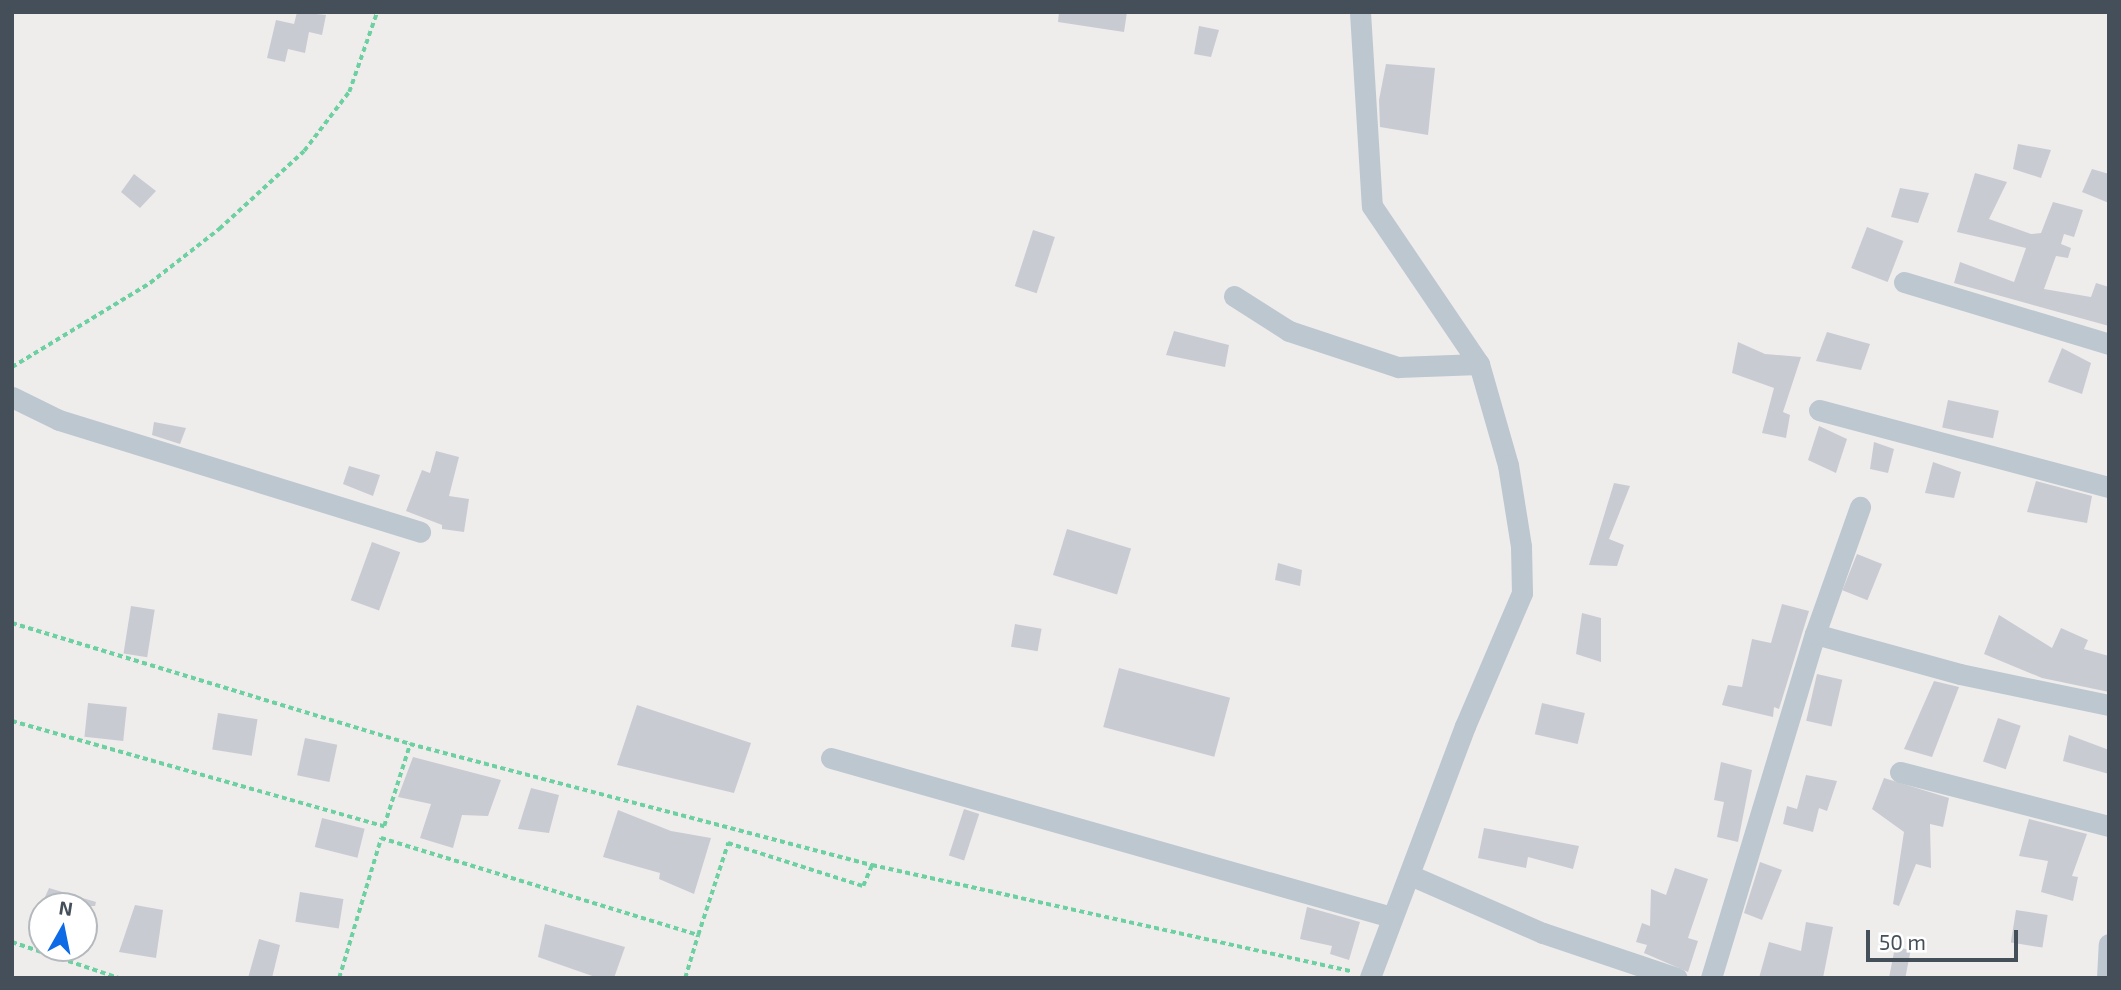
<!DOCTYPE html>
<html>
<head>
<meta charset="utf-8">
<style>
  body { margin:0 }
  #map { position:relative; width:2121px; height:990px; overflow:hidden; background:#efecec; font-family:"Exo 2",sans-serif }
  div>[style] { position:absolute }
  .building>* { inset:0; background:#c9cbd2; transform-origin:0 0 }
  .path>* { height:3.5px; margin-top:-1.75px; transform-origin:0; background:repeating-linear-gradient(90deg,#6dd0a1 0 5px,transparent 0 8.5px) }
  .minor>* { height:21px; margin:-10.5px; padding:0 10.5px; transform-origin:10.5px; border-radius:10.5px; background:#bcc7d0 }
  span { translate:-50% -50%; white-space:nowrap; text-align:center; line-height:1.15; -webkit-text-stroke:6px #fff; paint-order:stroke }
  .frame { position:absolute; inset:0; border:14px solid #444f5a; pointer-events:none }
  .north { position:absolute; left:28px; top:892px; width:70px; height:70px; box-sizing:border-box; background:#fff; border:2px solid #b4b9bd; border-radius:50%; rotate:9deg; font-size:19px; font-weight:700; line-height:28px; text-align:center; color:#444f5a }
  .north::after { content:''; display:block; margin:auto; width:24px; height:32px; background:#0f6ae6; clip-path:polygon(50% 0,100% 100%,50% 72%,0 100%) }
  .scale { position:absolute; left:1866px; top:930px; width:152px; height:32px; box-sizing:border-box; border:4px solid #444f5a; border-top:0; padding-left:9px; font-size:21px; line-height:24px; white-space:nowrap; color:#444f5a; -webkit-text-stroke:5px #fff; paint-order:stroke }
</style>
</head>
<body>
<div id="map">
  <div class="building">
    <div style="clip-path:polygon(297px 12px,326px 15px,322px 35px,309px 32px,305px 53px,288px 49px,285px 62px,267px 58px,276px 20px,294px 24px)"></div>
    <div style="clip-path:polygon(1059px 12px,1127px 12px,1124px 32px,1058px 22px)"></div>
    <div style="clip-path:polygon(1199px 26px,1219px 30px,1211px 57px,1194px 54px)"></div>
    <div style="clip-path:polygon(1386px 64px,1435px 68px,1428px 135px,1380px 127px,1379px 100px)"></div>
    <div style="clip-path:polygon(2018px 144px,2051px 150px,2041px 178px,2013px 169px)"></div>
    <div style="clip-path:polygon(2092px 169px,2109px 174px,2109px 203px,2082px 192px)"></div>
    <div style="clip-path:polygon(1975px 173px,2007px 182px,1989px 219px,2031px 234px,2041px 233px,2053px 202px,2083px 210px,2074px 237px,2064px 234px,2061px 244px,2071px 248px,2068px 258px,2056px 256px,2044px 289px,2091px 297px,2096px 283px,2109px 287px,2109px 326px,1954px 283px,1960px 262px,2014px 282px,2026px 248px,1957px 232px)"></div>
    <div style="clip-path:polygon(134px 174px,156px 191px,140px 208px,121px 192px)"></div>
    <div style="clip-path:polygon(1900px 188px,1929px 193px,1918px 223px,1891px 217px)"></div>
    <div style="left:1867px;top:227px;width:39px;height:44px;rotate:21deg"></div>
    <div style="left:1033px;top:230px;width:23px;height:59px;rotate:18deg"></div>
    <div style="clip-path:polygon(1174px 331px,1229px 345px,1225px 367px,1166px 355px)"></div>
    <div style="clip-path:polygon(1827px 332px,1870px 344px,1861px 370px,1816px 361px)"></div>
    <div style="clip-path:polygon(1738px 342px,1765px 354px,1801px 357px,1783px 412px,1790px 415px,1786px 438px,1762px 433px,1774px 388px,1732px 373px)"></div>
    <div style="clip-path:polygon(2062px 348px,2091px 363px,2082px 394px,2048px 382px)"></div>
    <div style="left:1948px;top:400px;width:52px;height:28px;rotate:12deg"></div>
    <div style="clip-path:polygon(154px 422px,186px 428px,180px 444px,152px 435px)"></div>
    <div style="clip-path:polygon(1819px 426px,1847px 439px,1836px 473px,1808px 460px)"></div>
    <div style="clip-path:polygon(1874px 442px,1894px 449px,1888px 473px,1870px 469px)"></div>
    <div style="clip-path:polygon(436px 451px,459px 457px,449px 496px,469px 499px,464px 532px,442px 529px,442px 525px,406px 511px,422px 470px,430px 473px)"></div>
    <div style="clip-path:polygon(1933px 462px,1961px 472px,1954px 498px,1925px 493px)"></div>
    <div style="clip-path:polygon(349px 466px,380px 475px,373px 496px,343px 484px)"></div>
    <div style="clip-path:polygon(2036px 481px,2092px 496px,2087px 523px,2027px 512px)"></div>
    <div style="clip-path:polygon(1614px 483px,1630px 486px,1609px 539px,1624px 545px,1617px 566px,1589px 565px)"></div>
    <div style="left:1067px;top:529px;width:67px;height:48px;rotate:17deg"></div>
    <div style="left:372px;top:542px;width:30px;height:62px;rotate:20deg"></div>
    <div style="left:1857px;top:554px;width:27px;height:39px;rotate:22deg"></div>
    <div style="clip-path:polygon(1278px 563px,1302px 570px,1300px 586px,1275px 580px)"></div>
    <div style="clip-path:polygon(1782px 604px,1809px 611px,1779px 709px,1774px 707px,1773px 717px,1722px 705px,1728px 685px,1742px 687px,1752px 639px,1771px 643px)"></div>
    <div style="left:131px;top:606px;width:24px;height:48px;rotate:9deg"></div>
    <div style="clip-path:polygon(1582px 613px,1601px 618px,1601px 662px,1576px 654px)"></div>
    <div style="clip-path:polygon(1999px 615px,2052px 648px,2061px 628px,2088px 640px,2084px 649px,2109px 656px,2109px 692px,2042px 678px,1984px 654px)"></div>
    <div style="left:1015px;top:624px;width:27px;height:23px;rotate:10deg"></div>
    <div style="left:1119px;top:668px;width:115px;height:61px;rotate:15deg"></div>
    <div style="left:1817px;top:674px;width:26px;height:48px;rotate:13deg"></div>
    <div style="clip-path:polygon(1934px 681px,1959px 687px,1932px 757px,1904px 749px)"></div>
    <div style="left:88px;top:703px;width:39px;height:34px;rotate:6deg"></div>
    <div style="left:1542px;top:703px;width:44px;height:32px;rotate:13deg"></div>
    <div style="clip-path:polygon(637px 705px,751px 743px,734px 793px,617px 765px)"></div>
    <div style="left:218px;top:713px;width:40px;height:37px;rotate:9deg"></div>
    <div style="left:1998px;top:718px;width:24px;height:46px;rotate:19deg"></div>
    <div style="clip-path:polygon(2069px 735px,2109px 750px,2109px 774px,2063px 761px)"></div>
    <div style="left:305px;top:738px;width:33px;height:38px;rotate:12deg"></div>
    <div style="clip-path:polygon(413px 757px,501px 780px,488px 816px,462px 815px,453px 848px,420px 838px,431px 804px,398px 797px)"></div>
    <div style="clip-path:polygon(1721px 762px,1752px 770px,1738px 842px,1717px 837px,1724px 802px,1714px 800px)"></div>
    <div style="clip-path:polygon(1806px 775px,1837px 781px,1827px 811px,1819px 808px,1813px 832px,1783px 824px,1787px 806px,1797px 809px)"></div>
    <div style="clip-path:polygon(1884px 778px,1949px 798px,1943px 827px,1930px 824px,1931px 868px,1916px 864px,1899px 906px,1893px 904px,1904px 832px,1872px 809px)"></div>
    <div style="clip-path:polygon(531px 788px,559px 795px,549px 833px,518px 829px)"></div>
    <div style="left:964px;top:809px;width:16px;height:49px;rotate:18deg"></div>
    <div style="clip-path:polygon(618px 810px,671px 831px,711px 838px,694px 894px,659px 879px,660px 873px,603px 857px)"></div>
    <div style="left:322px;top:818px;width:44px;height:30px;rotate:14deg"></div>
    <div style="clip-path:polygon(2029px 819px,2087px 834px,2072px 876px,2078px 877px,2073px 901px,2041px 892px,2048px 861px,2019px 856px)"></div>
    <div style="clip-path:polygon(1484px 828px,1579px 846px,1573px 869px,1528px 857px,1526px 868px,1478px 858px)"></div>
    <div style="clip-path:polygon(1760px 862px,1782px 870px,1762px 920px,1744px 913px)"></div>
    <div style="clip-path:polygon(1675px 868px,1708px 879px,1688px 938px,1698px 941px,1688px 972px,1644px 953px,1647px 945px,1636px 942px,1642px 923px,1650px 926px,1651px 889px,1666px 895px)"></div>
    <div style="clip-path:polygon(49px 888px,96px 902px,95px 906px,41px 906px)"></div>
    <div style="left:300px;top:892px;width:44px;height:30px;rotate:9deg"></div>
    <div style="clip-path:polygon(135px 905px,163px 910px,156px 958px,119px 952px)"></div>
    <div style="clip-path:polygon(1307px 907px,1360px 922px,1349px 960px,1330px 954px,1332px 946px,1300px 939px)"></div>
    <div style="left:2016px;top:910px;width:32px;height:33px;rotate:9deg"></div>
    <div style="clip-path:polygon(1806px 922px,1833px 927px,1823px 978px,1759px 978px,1769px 942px,1801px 951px)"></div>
    <div style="clip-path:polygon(545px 924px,625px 947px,614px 978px,598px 978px,538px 957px)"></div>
    <div style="clip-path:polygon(259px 939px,280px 945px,272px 978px,248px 978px)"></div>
    <div style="left:1895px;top:947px;width:16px;height:31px;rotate:11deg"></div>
  </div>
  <div class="path">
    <div style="left:12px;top:367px;width:162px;rotate:-31.3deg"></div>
    <div style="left:150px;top:283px;width:88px;rotate:-38deg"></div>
    <div style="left:219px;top:229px;width:115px;rotate:-42.5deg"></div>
    <div style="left:304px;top:151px;width:74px;rotate:-52.7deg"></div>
    <div style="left:349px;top:92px;width:85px;rotate:-70.7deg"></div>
    <div style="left:12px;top:623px;width:416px;rotate:16.9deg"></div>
    <div style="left:410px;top:744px;width:478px;rotate:14.7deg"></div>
    <div style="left:872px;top:865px;width:492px;rotate:12.5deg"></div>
    <div style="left:12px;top:721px;width:387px;rotate:15.8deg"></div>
    <div style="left:384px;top:826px;width:86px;rotate:-72.4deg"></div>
    <div style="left:12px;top:942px;width:113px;rotate:18.6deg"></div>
    <div style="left:339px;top:978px;width:146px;rotate:-73.3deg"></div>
    <div style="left:381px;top:838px;width:332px;rotate:17deg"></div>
    <div style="left:698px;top:935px;width:97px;rotate:-71.9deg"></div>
    <div style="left:728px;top:843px;width:142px;rotate:17.7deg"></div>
    <div style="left:863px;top:886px;width:23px;rotate:-67deg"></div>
    <div style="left:685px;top:978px;width:45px;rotate:-73.2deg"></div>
  </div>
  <div class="minor">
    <div style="left:1360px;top:12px;width:194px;rotate:86.5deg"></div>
    <div style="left:1372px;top:206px;width:191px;rotate:55.9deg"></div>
    <div style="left:1479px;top:364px;width:105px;rotate:74deg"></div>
    <div style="left:1508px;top:465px;width:82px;rotate:80.9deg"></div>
    <div style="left:1521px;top:546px;width:47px;rotate:88.8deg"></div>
    <div style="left:1522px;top:593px;width:145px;rotate:113.2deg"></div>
    <div style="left:1465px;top:726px;width:269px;rotate:110.7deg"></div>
    <div style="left:1904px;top:282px;width:214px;rotate:16.8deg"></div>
    <div style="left:1234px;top:296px;width:65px;rotate:32.5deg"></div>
    <div style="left:1289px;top:331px;width:115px;rotate:18.3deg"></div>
    <div style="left:1398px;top:367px;width:81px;rotate:-2.1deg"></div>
    <div style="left:12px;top:397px;width:52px;rotate:26.1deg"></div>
    <div style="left:59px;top:420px;width:378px;rotate:17.2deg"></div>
    <div style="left:1819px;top:410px;width:300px;rotate:14.9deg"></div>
    <div style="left:1815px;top:634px;width:150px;rotate:15.4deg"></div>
    <div style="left:1960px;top:674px;width:152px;rotate:11.8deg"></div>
    <div style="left:831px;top:758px;width:582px;rotate:15.85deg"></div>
    <div style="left:1900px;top:772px;width:216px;rotate:14.5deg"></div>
    <div style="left:1410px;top:875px;width:145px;rotate:23.6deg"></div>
    <div style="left:1543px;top:933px;width:141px;rotate:18.6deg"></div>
    <div style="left:1711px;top:978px;width:359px;rotate:-73.2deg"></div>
    <div style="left:1815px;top:634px;width:135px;rotate:-70.5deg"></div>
    <div style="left:2107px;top:978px;width:34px;rotate:-87deg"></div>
  </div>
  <div class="frame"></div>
  <div class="north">N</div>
  <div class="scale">50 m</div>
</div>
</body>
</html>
